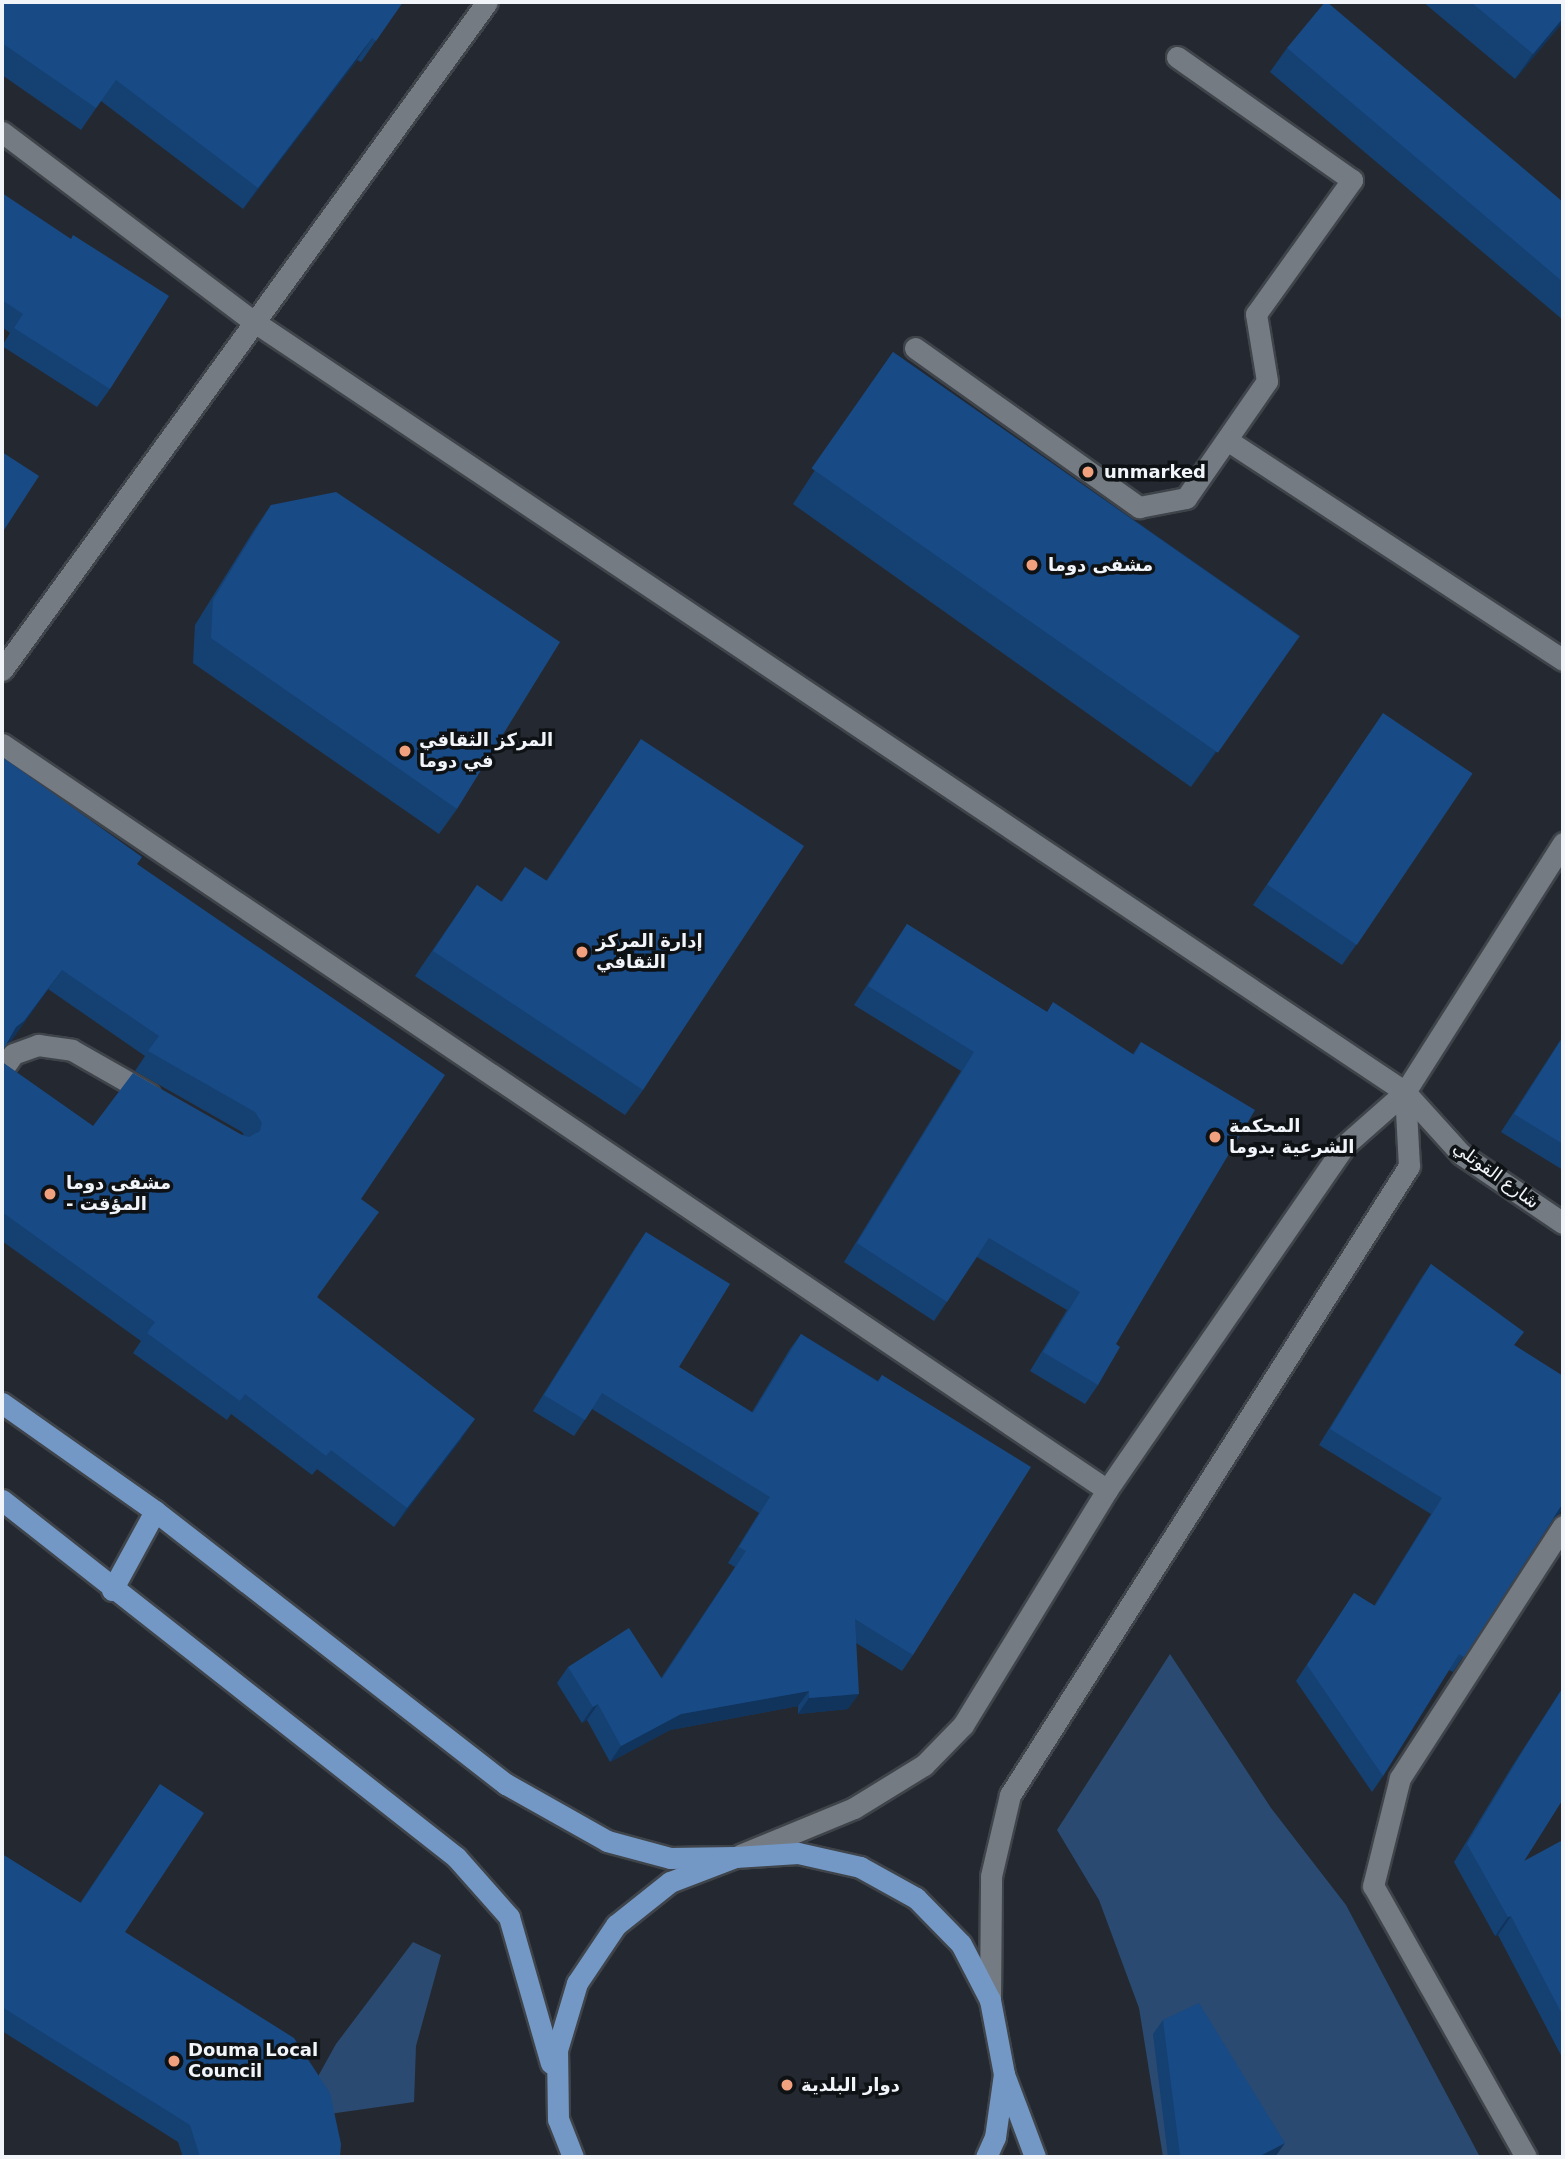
<!DOCTYPE html>
<html>
<head>
<meta charset="utf-8">
<style>
  body { margin:0 }
  #map { position:relative; width:1565px; height:2159px; overflow:hidden; background:#242931; font-family:"DejaVu Sans",Vazirmatn,sans-serif }
  div>[style] { position:absolute }
  .green>* { inset:0; background:#2a4a71 }
  .roads { filter:drop-shadow(2px 0 #3f444a) drop-shadow(-2px 0 #3f444a) drop-shadow(0 2px #3f444a) drop-shadow(0 -2px #3f444a) }
  .minor>* { height:21px; margin:-10.5px; padding:0 10.5px; transform-origin:10.5px; border-radius:10.5px; background:#747b83 }
  .major>* { height:21px; margin:-10.5px; padding:0 10.5px; transform-origin:10.5px; border-radius:10.5px; background:#7398c6 }
  .wall>* { inset:0; background:#154072 }
  .shaded-wall>* { inset:0; background:#11345d }
  .building>* { inset:0; background:#184a85; transform-origin:0 0 }
  .dots>* { width:19px; height:19px; translate:-50% -50%; box-sizing:border-box; border:4px solid #0f1215; border-radius:50% }
  span { translate:-50% -50%; white-space:nowrap; text-align:center; line-height:1.15; -webkit-text-stroke:7px #0f1215; paint-order:stroke }
  .poi-label { font-size:18px; color:#f1f5fa; font-weight:700 }
  .left { translate:0 -50%; text-align:left }
  .street-label { font-size:18px; color:#f1f5fa }
  .frame { position:absolute; inset:0; border:4px solid #f1f5fa; pointer-events:none }
</style>
</head>
<body>
<div id="map">
  <div class="green">
    <div style="clip-path:polygon(1170px 1654px,1271px 1808px,1346px 1905px,1480px 2157px,1163px 2157px,1139px 2008px,1099px 1900px,1057px 1830px)"></div>
    <div style="clip-path:polygon(413px 1942px,441px 1955px,416px 2046px,414px 2102px,322px 2115px,311px 2089px,336px 2044px)"></div>
  </div>
  <div class="roads">
    <div class="minor">
      <div style="left:2px;top:132px;width:314px;rotate:37deg"></div>
      <div style="left:253px;top:321px;width:1386px;rotate:33.79deg"></div>
      <div style="left:1405px;top:1092px;width:84px;rotate:47.9deg"></div>
      <div style="left:1461px;top:1154px;width:123px;rotate:34.1deg"></div>
      <div style="left:915px;top:348px;width:275px;rotate:35.4deg"></div>
      <div style="left:1139px;top:507px;width:48px;rotate:-10.8deg"></div>
      <div style="left:1186px;top:498px;width:142px;rotate:-55.3deg"></div>
      <div style="left:1267px;top:381px;width:68px;rotate:-99.3deg"></div>
      <div style="left:1256px;top:314px;width:165px;rotate:-54.4deg"></div>
      <div style="left:1352px;top:180px;width:214px;rotate:-144.9deg"></div>
      <div style="left:1227px;top:440px;width:402px;rotate:33.2deg"></div>
      <div style="left:2px;top:670px;width:825px;rotate:-54.02deg"></div>
      <div style="left:2px;top:744px;width:1333px;rotate:34.02deg"></div>
      <div style="left:2px;top:1070px;width:19px;rotate:-55deg"></div>
      <div style="left:13px;top:1054px;width:27px;rotate:-20deg"></div>
      <div style="left:38px;top:1045px;width:34px;rotate:8deg"></div>
      <div style="left:72px;top:1050px;width:89px;rotate:29.7deg"></div>
      <div style="left:740px;top:1855px;width:123px;rotate:-22.4deg"></div>
      <div style="left:854px;top:1808px;width:82px;rotate:-31.6deg"></div>
      <div style="left:924px;top:1765px;width:56px;rotate:-45.7deg"></div>
      <div style="left:963px;top:1725px;width:276px;rotate:-58.5deg"></div>
      <div style="left:1107px;top:1490px;width:418px;rotate:-55.4deg"></div>
      <div style="left:1344px;top:1146px;width:81px;rotate:-41.5deg"></div>
      <div style="left:1405px;top:1092px;width:295px;rotate:-57.6deg"></div>
      <div style="left:990px;top:2000px;width:124px;rotate:-89.5deg"></div>
      <div style="left:991px;top:1876px;width:83px;rotate:-76.8deg"></div>
      <div style="left:1010px;top:1795px;width:745px;rotate:-57.61deg"></div>
      <div style="left:1409px;top:1166px;width:74px;rotate:-93.1deg"></div>
      <div style="left:1526px;top:2157px;width:311px;rotate:-119.4deg"></div>
      <div style="left:1373px;top:1886px;width:111px;rotate:-76deg"></div>
      <div style="left:1400px;top:1778px;width:300px;rotate:-57.1deg"></div>
    </div>
    <div class="major">
      <div style="left:2px;top:1403px;width:187px;rotate:35.2deg"></div>
      <div style="left:155px;top:1511px;width:445px;rotate:37.9deg"></div>
      <div style="left:506px;top:1784px;width:116px;rotate:29.4deg"></div>
      <div style="left:607px;top:1841px;width:65px;rotate:15.1deg"></div>
      <div style="left:670px;top:1858px;width:65px;rotate:-0.9deg"></div>
      <div style="left:2px;top:1500px;width:578px;rotate:38.18deg"></div>
      <div style="left:456px;top:1857px;width:80px;rotate:48.5deg"></div>
      <div style="left:509px;top:1917px;width:152px;rotate:74deg"></div>
      <div style="left:112px;top:1590px;width:90px;rotate:-61.4deg"></div>
      <div style="left:1005px;top:2077px;width:85px;rotate:69.4deg"></div>
      <div style="left:573px;top:2157px;width:41px;rotate:-111.5deg"></div>
      <div style="left:558px;top:2119px;width:69px;rotate:-90.8deg"></div>
      <div style="left:557px;top:2050px;width:70px;rotate:-73.4deg"></div>
      <div style="left:577px;top:1983px;width:70px;rotate:-56.1deg"></div>
      <div style="left:616px;top:1925px;width:69px;rotate:-38.5deg"></div>
      <div style="left:670px;top:1882px;width:70px;rotate:-21deg"></div>
      <div style="left:735px;top:1857px;width:63px;rotate:-3.6deg"></div>
      <div style="left:798px;top:1853px;width:64px;rotate:12.7deg"></div>
      <div style="left:860px;top:1867px;width:64px;rotate:29deg"></div>
      <div style="left:916px;top:1898px;width:64px;rotate:45.6deg"></div>
      <div style="left:961px;top:1944px;width:63px;rotate:62.6deg"></div>
      <div style="left:990px;top:2000px;width:75px;rotate:79.3deg"></div>
      <div style="left:1004px;top:2074px;width:64px;rotate:98.1deg"></div>
      <div style="left:995px;top:2137px;width:22px;rotate:114deg"></div>
    </div>
  </div>
  <div class="wall">
    <div style="clip-path:polygon(2px 2px,403px 2px,361px 62px,357px 60px,243px 209px,101px 101px,81px 130px,2px 75px)"></div>
    <div style="clip-path:polygon(1423px 2px,1563px 2px,1563px 22px,1515px 79px)"></div>
    <div style="clip-path:polygon(1287px 48px,1563px 202px,1563px 320px,1270px 72px)"></div>
    <div style="clip-path:polygon(2px 193px,110px 389px,97px 407px,2px 346px,10px 333px,2px 327px)"></div>
    <div style="clip-path:polygon(893px 352px,1300px 636px,1191px 787px,793px 504px,870px 385px)"></div>
    <div style="clip-path:polygon(271px 505px,457px 809px,439px 834px,193px 663px,195px 625px,254px 530px)"></div>
    <div style="clip-path:polygon(1369px 734px,1356px 945px,1342px 965px,1253px 905px)"></div>
    <div style="clip-path:polygon(641px 739px,643px 1090px,625px 1115px,415px 976px,477px 885px,501px 902px,525px 867px,546px 881px)"></div>
    <div style="clip-path:polygon(2px 757px,137px 864px,361px 1199px,317px 1298px,462px 1438px,394px 1527px,317px 1469px,312px 1475px,231px 1414px,227px 1420px,133px 1353px,141px 1341px,2px 1241px,2px 1062px,93px 1126px,244px 1135px,242px 1132px,135px 1071px,145px 1056px,48px 989px,11px 1041px)"></div>
    <div style="clip-path:polygon(907px 924px,1047px 1012px,1133px 1054px,1141px 1042px,1116px 1344px,1098px 1385px,1085px 1404px,1030px 1371px,1067px 1310px,977px 1257px,934px 1321px,844px 1262px,961px 1071px,854px 1005px)"></div>
    <div style="clip-path:polygon(1563px 1036px,1563px 1170px,1501px 1132px)"></div>
    <div style="clip-path:polygon(646px 1232px,679px 1367px,752px 1412px,790px 1349px,801px 1334px,878px 1381px,882px 1375px,913px 1655px,902px 1671px,856px 1643px,848px 1709px,798px 1714px,798px 1706px,670px 1730px,610px 1762px,587px 1720px,582px 1723px,557px 1683px,568px 1667px,661px 1678px,735px 1567px,728px 1563px,759px 1513px,592px 1409px,574px 1436px,533px 1411px,635px 1248px)"></div>
    <div style="clip-path:polygon(1431px 1264px,1514px 1345px,1563px 1376px,1563px 1508px,1559px 1514px,1554px 1518px,1453px 1672px,1449px 1670px,1383px 1776px,1372px 1792px,1296px 1681px,1354px 1593px,1374px 1606px,1431px 1514px,1319px 1445px,1420px 1280px)"></div>
    <div style="clip-path:polygon(1563px 1687px,1563px 1799px,1524px 1861px,1563px 1844px,1563px 2059px,1498px 1935px,1495px 1936px,1454px 1862px,1513px 1765px)"></div>
    <div style="clip-path:polygon(160px 1784px,125px 1932px,340px 2157px,183px 2157px,178px 2142px,2px 2031px,2px 1854px,80px 1903px)"></div>
    <div style="clip-path:polygon(1163px 2020px,1275px 2157px,1168px 2157px,1153px 2034px)"></div>
  </div>
  <div class="shaded-wall">
    <div style="clip-path:polygon(1563px 18px,1563px 22px,1515px 79px,1533px 54px)"></div>
    <div style="clip-path:polygon(372px 38px,357px 60px,243px 209px,258px 188px)"></div>
    <div style="clip-path:polygon(1300px 636px,1277px 668px,1191px 787px,1214px 754px)"></div>
    <div style="clip-path:polygon(62px 970px,11px 1041px,2px 1047px,16px 1027px)"></div>
    <div style="clip-path:polygon(475px 1419px,462px 1438px,394px 1527px,407px 1508px)"></div>
    <div style="clip-path:polygon(1563px 1503px,1563px 1508px,1559px 1514px,1552px 1519px)"></div>
    <div style="clip-path:polygon(809px 1691px,798px 1706px,670px 1730px,610px 1762px,621px 1746px,681px 1714px)"></div>
    <div style="clip-path:polygon(859px 1694px,848px 1709px,798px 1714px,809px 1698px)"></div>
    <div style="clip-path:polygon(598px 1704px,587px 1720px,582px 1723px,593px 1707px)"></div>
    <div style="clip-path:polygon(1511px 1916px,1498px 1935px,1495px 1936px,1508px 1917px)"></div>
    <div style="clip-path:polygon(1285px 2143px,1275px 2157px,1258px 2157px)"></div>
  </div>
  <div class="building">
    <div style="clip-path:polygon(2px 2px,403px 2px,376px 41px,372px 38px,258px 188px,116px 80px,96px 108px,2px 43px)"></div>
    <div style="clip-path:polygon(1325px 2px,1327px 2px,1563px 202px,1563px 282px,1287px 48px)"></div>
    <div style="clip-path:polygon(1471px 2px,1563px 2px,1563px 18px,1533px 54px)"></div>
    <div style="clip-path:polygon(2px 193px,71px 239px,73px 235px,169px 296px,110px 389px,14px 328px,23px 314px,2px 300px)"></div>
    <div style="left:893px;top:352px;width:496px;height:142px;rotate:35deg"></div>
    <div style="clip-path:polygon(2px 452px,39px 476px,2px 533px)"></div>
    <div style="clip-path:polygon(336px 492px,560px 642px,457px 809px,211px 638px,213px 600px,271px 505px)"></div>
    <div style="left:1383px;top:713px;width:108px;height:207px;rotate:34deg"></div>
    <div style="clip-path:polygon(641px 739px,804px 846px,643px 1090px,433px 951px,477px 885px,502px 902px,525px 867px,547px 881px)"></div>
    <div style="clip-path:polygon(2px 757px,142px 857px,137px 864px,445px 1075px,361px 1199px,379px 1212px,317px 1297px,475px 1419px,407px 1508px,331px 1450px,326px 1456px,245px 1394px,240px 1401px,147px 1333px,155px 1322px,2px 1212px,2px 1062px,93px 1126px,133px 1073px,242px 1135px,249px 1137px,260px 1131px,262px 1123px,255px 1112px,148px 1051px,159px 1036px,62px 970px,24px 1021px,16px 1027px,2px 1052px)"></div>
    <div style="clip-path:polygon(907px 924px,1047px 1012px,1053px 1002px,1134px 1055px,1141px 1042px,1255px 1110px,1116px 1344px,1120px 1347px,1098px 1385px,1043px 1352px,1080px 1292px,989px 1238px,947px 1302px,857px 1243px,974px 1052px,868px 986px)"></div>
    <div style="clip-path:polygon(1563px 1037px,1563px 1144px,1514px 1114px)"></div>
    <div style="clip-path:polygon(646px 1232px,730px 1284px,679px 1367px,753px 1413px,801px 1334px,878px 1382px,882px 1375px,1031px 1467px,913px 1655px,855px 1619px,859px 1694px,809px 1698px,809px 1691px,681px 1714px,621px 1746px,598px 1704px,593px 1707px,568px 1667px,629px 1628px,662px 1679px,746px 1551px,739px 1547px,770px 1497px,602px 1393px,585px 1420px,544px 1395px)"></div>
    <div style="clip-path:polygon(1431px 1264px,1524px 1332px,1514px 1345px,1563px 1376px,1563px 1503px,1464px 1657px,1459px 1654px,1383px 1776px,1307px 1665px,1354px 1593px,1375px 1606px,1442px 1498px,1330px 1429px)"></div>
    <div style="clip-path:polygon(1563px 1688px,1563px 1799px,1524px 1861px,1561px 1841px,1563px 1844px,1563px 2016px,1511px 1916px,1508px 1917px,1467px 1844px,1526px 1746px)"></div>
    <div style="clip-path:polygon(160px 1784px,204px 1813px,125px 1932px,294px 2038px,330px 2093px,341px 2144px,340px 2157px,200px 2157px,190px 2125px,2px 2007px,2px 1854px,81px 1903px)"></div>
    <div style="clip-path:polygon(1199px 2003px,1285px 2143px,1258px 2157px,1181px 2157px,1180px 2155px,1163px 2020px)"></div>
  </div>
  <div class="dots">
    <div style="left:1088px;top:472px;background:#f1a17d"></div>
    <div style="left:1032px;top:565px;background:#f1a17d"></div>
    <div style="left:405px;top:751px;background:#f1a17d"></div>
    <div style="left:582px;top:952px;background:#f1a17d"></div>
    <div style="left:1215px;top:1137px;background:#f1a17d"></div>
    <div style="left:50px;top:1194px;background:#f1a17d"></div>
    <div style="left:174px;top:2061px;background:#f1a17d"></div>
    <div style="left:787px;top:2085px;background:#f1a17d"></div>
  </div>
  <div class="poi-label">
    <span class="left" style="left:1104px;top:472px">unmarked</span>
    <span class="left" style="left:1048px;top:565px">مشفى دوما</span>
    <span class="left" style="left:419px;top:751px">المركز الثقافي<br>في دوما</span>
    <span class="left" style="left:596px;top:952px">إدارة المركز<br>الثقافي</span>
    <span class="left" style="left:1229px;top:1137px">المحكمة<br>الشرعية بدوما</span>
    <span class="left" style="left:66px;top:1194px">مشفى دوما<br>- المؤقت</span>
    <span class="left" style="left:188px;top:2061px">Douma Local<br>Council</span>
    <span class="left" style="left:801px;top:2085px">دوار البلدية</span>
  </div>
  <div class="street-label">
    <span style="left:1496px;top:1175px;rotate:36deg">شارع القوتلي</span>
  </div>
  <div class="frame"></div>
</div>
</body>
</html>
